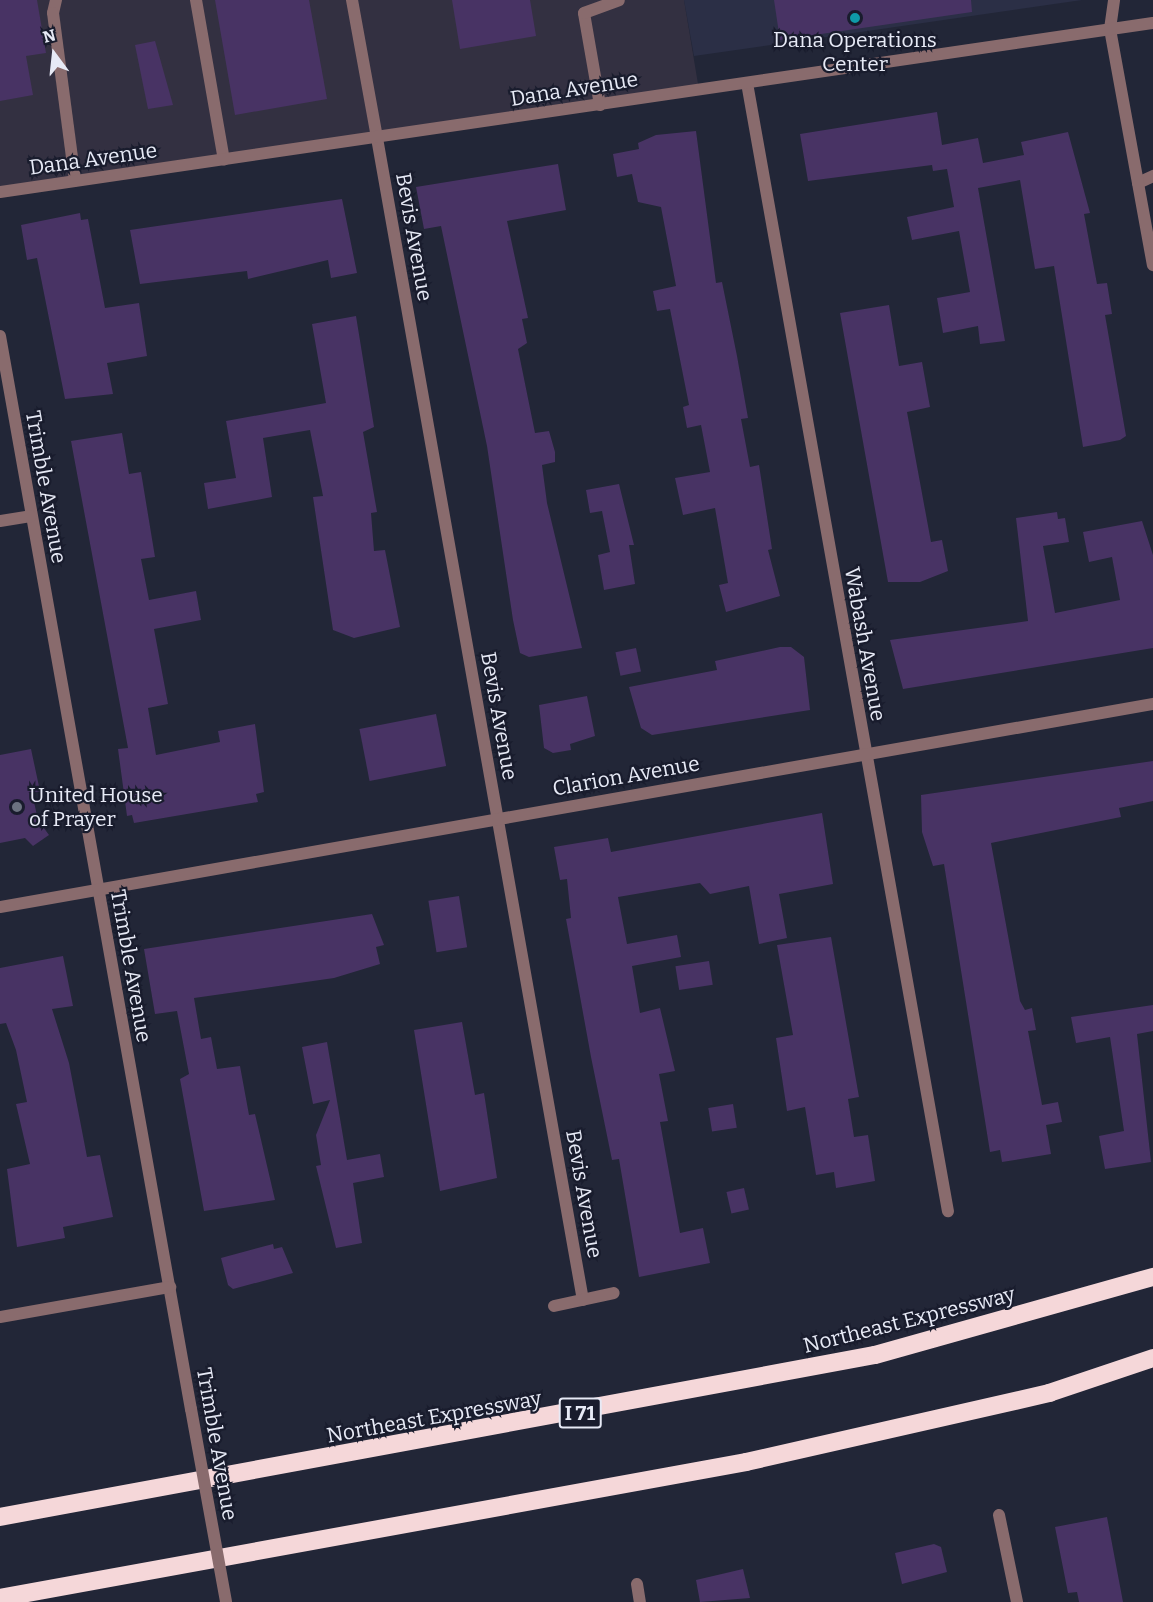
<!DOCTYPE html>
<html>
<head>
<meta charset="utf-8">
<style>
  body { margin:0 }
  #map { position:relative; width:1153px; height:1602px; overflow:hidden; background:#222637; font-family:Bitter,serif }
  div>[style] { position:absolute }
  .commercial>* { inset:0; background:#333041 }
  .built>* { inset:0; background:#2b2f46 }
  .building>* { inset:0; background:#483364; transform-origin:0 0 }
  .service>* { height:12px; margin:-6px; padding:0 6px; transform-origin:6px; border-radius:6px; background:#896b6d }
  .minor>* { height:12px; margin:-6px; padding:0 6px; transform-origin:6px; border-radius:6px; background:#896b6d }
  .tertiary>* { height:12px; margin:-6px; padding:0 6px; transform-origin:6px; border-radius:6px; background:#896b6d }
  .motorway>* { height:18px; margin:-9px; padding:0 9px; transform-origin:9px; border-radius:9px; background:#f5d7d9 }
  .minor-bridge>* { height:12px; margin:-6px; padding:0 6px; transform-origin:6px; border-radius:6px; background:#896b6d }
  .dots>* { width:16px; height:16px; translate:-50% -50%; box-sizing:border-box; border:3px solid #191c2d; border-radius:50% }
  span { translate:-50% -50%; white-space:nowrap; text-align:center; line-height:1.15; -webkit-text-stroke:4.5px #191c2d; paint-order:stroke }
  .shield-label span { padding:2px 4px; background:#191c2d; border:2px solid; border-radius:4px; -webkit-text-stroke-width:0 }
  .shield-label { font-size:20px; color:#e7eaf6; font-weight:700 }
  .poi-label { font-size:21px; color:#e7eaf6 }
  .left { translate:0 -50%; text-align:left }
  .street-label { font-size:21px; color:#e7eaf6 }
  .north { position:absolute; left:24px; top:24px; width:60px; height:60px; -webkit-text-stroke:4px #191c2d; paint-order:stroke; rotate:345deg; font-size:16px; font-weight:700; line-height:24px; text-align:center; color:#e7eaf6 }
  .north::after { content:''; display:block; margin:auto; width:21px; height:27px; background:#e7eaf6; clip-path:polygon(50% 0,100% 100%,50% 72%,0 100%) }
</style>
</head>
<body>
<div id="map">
  <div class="commercial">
    <div style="clip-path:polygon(0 0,684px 0,699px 90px,0 192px)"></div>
  </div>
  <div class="built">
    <div style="clip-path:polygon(684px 0,1082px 0,694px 56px)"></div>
  </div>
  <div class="building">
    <div style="clip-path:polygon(0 0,37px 0,46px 53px,26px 56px,33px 95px,0 101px)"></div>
    <div style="clip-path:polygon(215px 0,309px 0,327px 99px,235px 115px)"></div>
    <div style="clip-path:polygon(452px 0,530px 0,536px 36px,460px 49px)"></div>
    <div style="clip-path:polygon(774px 0,971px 0,972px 12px,780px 40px)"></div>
    <div style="clip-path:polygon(155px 41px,173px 105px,148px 109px,135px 45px)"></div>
    <div style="clip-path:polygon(937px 112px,942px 145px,978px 138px,983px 163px,1024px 155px,1021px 142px,1068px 132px,1090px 213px,1084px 214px,1097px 284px,1107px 283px,1112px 314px,1105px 315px,1126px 436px,1120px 440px,1083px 447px,1054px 266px,1035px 269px,1020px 180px,978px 188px,1005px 341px,980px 344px,978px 326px,943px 333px,937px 298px,970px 292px,959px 231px,912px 240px,907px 217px,954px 207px,947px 169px,933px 171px,932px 165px,808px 181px,800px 134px)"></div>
    <div style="clip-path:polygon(696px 131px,716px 283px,722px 282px,737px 356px,748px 418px,741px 419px,750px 467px,759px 465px,772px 549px,768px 550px,780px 596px,726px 612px,719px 585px,728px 583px,715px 508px,683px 515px,675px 478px,710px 472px,701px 425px,687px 428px,683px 407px,689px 405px,670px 309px,657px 311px,653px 291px,676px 286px,661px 207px,638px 202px,632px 174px,617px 177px,613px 154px,639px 149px,638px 143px,656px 135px)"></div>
    <div style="clip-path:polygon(558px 164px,566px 210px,507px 221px,528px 318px,522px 319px,527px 343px,518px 349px,535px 433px,549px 431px,555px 452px,555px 462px,542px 465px,547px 503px,582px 648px,529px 657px,520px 653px,513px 620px,487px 446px,441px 226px,424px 229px,416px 187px)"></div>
    <div style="clip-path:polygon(342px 199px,357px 273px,331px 278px,328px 260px,248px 279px,247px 271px,140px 284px,130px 230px)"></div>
    <div style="clip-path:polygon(80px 213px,81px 220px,88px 219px,105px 308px,139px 303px,147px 356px,107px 363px,113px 394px,65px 399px,37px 258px,27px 260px,21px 225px)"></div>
    <div style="clip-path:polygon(889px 305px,899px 366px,922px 362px,930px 407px,907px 412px,931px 542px,942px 540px,948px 571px,920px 582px,888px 582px,840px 313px)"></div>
    <div style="clip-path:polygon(356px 316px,374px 427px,363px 432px,377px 512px,371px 513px,374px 551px,385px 550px,400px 627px,354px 638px,333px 630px,313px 497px,323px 496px,310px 430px,263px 438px,272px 497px,208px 509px,204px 483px,236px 478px,226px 421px,326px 403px,312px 324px)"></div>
    <div style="clip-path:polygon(122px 433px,129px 474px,141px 472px,155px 557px,141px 559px,149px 600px,196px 591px,201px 620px,154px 629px,168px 704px,148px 708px,156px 755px,220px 742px,218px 731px,255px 724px,264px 792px,256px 794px,258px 802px,134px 823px,132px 815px,127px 816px,118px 749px,128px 748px,71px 441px)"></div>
    <div style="clip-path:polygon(619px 484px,634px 545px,629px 545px,635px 584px,604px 590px,598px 555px,610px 552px,602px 511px,590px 513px,586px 490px)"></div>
    <div style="clip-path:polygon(1057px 512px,1058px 519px,1065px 518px,1069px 542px,1043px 546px,1055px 613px,1120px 600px,1112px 557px,1089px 562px,1083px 532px,1142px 521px,1153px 555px,1153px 648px,903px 689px,890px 640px,1028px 621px,1016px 518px)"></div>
    <div style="clip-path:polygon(780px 647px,791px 647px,804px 657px,810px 710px,652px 735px,641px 728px,629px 687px,717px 670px,715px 661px)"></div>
    <div style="left:636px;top:648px;width:24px;height:21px;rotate:78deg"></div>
    <div style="clip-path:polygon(587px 696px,595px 736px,570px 744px,571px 750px,553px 753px,544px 748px,539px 705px)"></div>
    <div style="left:436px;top:714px;width:53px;height:78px;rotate:79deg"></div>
    <div style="clip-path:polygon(31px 749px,40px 791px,32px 793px,38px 820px,49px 835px,33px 846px,25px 838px,0 843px,0 755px)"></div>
    <div style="clip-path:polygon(1153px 761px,1153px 801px,1119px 808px,1121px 817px,991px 843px,1020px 1001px,1025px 1010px,1032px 1008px,1036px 1030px,1028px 1031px,1042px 1105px,1058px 1102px,1062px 1122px,1046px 1125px,1051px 1154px,1002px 1162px,1000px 1150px,990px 1152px,944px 864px,933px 866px,922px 832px,921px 795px)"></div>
    <div style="clip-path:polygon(822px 813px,833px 884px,779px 894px,787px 938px,759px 944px,749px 886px,710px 894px,700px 883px,618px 897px,627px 944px,677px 935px,681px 957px,632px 966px,640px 1013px,660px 1008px,675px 1071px,659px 1074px,668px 1121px,660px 1122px,680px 1233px,703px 1228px,710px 1263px,639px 1277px,619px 1159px,612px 1160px,591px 1057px,566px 919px,571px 918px,567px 879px,560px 880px,554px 847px,608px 838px,611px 852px)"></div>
    <div style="left:459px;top:896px;width:52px;height:31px;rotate:81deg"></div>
    <div style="clip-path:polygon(372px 914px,384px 945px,376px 947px,380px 964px,334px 978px,194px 998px,201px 1039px,211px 1037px,217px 1069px,240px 1066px,249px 1115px,255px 1114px,275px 1200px,204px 1211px,180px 1079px,189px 1074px,177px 1011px,155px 1014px,144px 949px)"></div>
    <div style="clip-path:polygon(831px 937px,859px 1097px,848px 1099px,854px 1137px,868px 1135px,875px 1181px,836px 1188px,834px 1172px,816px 1175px,805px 1107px,787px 1111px,776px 1038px,793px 1035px,777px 945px)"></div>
    <div style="clip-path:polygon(63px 956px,73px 1006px,52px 1009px,69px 1063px,87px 1157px,100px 1155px,113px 1217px,63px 1227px,65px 1238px,17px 1247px,7px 1169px,30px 1164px,16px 1104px,27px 1102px,16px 1050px,6px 1023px,0 1024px,0 968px)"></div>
    <div style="left:709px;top:961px;width:24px;height:34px;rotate:81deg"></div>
    <div style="clip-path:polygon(1153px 1005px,1153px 1031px,1137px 1034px,1151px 1162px,1105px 1169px,1099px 1136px,1124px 1131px,1110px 1037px,1076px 1043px,1071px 1017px)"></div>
    <div style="clip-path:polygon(462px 1022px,475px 1095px,484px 1093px,497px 1178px,440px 1191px,414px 1030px)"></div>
    <div style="clip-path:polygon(327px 1042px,347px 1160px,380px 1154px,384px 1177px,353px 1183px,362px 1243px,336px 1248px,316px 1166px,321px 1165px,316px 1135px,330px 1100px,313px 1104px,302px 1047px)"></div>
    <div style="left:733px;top:1104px;width:24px;height:25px;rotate:81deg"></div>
    <div style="left:744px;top:1188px;width:22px;height:18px;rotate:77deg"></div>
    <div style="clip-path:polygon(273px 1244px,274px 1249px,282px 1247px,293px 1273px,233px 1289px,228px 1285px,221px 1258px)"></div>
    <div style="clip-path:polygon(1107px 1517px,1123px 1602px,1079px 1602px,1077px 1592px,1068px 1593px,1055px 1527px)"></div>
    <div style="clip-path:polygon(934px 1544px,941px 1547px,947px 1572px,902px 1584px,895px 1553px)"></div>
    <div style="clip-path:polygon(743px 1569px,750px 1598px,700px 1602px,696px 1580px)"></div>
  </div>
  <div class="service">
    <div style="left:56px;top:0;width:13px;rotate:103deg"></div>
    <div style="left:53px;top:13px;width:169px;rotate:82.5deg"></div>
    <div style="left:196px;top:0;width:162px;rotate:80.1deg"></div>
    <div style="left:352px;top:0;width:140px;rotate:79.7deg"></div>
    <div style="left:1110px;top:29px;width:29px;rotate:-82deg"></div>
    <div style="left:600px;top:105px;width:93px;rotate:-99.9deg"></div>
    <div style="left:584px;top:13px;width:37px;rotate:-20deg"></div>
    <div style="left:1138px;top:183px;width:17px;rotate:-25deg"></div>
  </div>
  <div class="minor">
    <div style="left:1110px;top:29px;width:240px;rotate:79.7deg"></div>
    <div style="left:747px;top:83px;width:1146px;rotate:79.9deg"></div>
    <div style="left:377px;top:138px;width:1180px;rotate:79.95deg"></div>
    <div style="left:0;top:336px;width:1090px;rotate:79.91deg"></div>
    <div style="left:0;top:521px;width:31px;rotate:-9deg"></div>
    <div style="left:0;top:907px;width:1171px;rotate:-9.99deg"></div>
    <div style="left:554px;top:1306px;width:61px;rotate:-12.2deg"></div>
    <div style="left:0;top:1317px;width:173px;rotate:-10deg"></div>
    <div style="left:999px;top:1515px;width:89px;rotate:78.3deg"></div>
    <div style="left:637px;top:1584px;width:18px;rotate:81deg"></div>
  </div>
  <div class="tertiary">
    <div style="left:0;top:192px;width:1165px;rotate:-8.34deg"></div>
  </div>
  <div class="motorway">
    <div style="left:0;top:1517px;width:890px;rotate:-10.49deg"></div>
    <div style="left:875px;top:1355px;width:289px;rotate:-15.7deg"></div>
    <div style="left:0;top:1598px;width:758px;rotate:-10.33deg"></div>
    <div style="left:746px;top:1462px;width:311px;rotate:-12.8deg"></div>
    <div style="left:1049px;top:1393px;width:110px;rotate:-18.6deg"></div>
  </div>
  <div class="minor-bridge">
    <div style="left:191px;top:1409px;width:196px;rotate:79.7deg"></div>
  </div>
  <div class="dots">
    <div style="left:855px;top:18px;background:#0f9aa8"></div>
    <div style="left:17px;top:807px;background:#6b7280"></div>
  </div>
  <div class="shield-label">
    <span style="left:580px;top:1413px">I 71</span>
  </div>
  <div class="poi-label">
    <span style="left:855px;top:52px">Dana Operations<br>Center</span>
    <span class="left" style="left:29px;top:807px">United House<br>of Prayer</span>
  </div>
  <div class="street-label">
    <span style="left:574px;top:89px;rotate:-9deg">Dana Avenue</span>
    <span style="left:93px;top:159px;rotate:-8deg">Dana Avenue</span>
    <span style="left:414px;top:237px;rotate:80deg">Bevis Avenue</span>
    <span style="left:46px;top:487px;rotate:80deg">Trimble Avenue</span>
    <span style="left:865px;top:644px;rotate:80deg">Wabash Avenue</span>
    <span style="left:499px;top:716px;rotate:80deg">Bevis Avenue</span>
    <span style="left:626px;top:776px;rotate:-10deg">Clarion Avenue</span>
    <span style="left:131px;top:966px;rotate:80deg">Trimble Avenue</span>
    <span style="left:584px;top:1194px;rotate:80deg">Bevis Avenue</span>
    <span style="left:909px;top:1320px;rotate:-14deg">Northeast Expressway</span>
    <span style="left:434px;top:1417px;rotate:-10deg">Northeast Expressway</span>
    <span style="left:217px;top:1444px;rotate:80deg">Trimble Avenue</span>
  </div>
  <div class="north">N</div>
</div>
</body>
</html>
